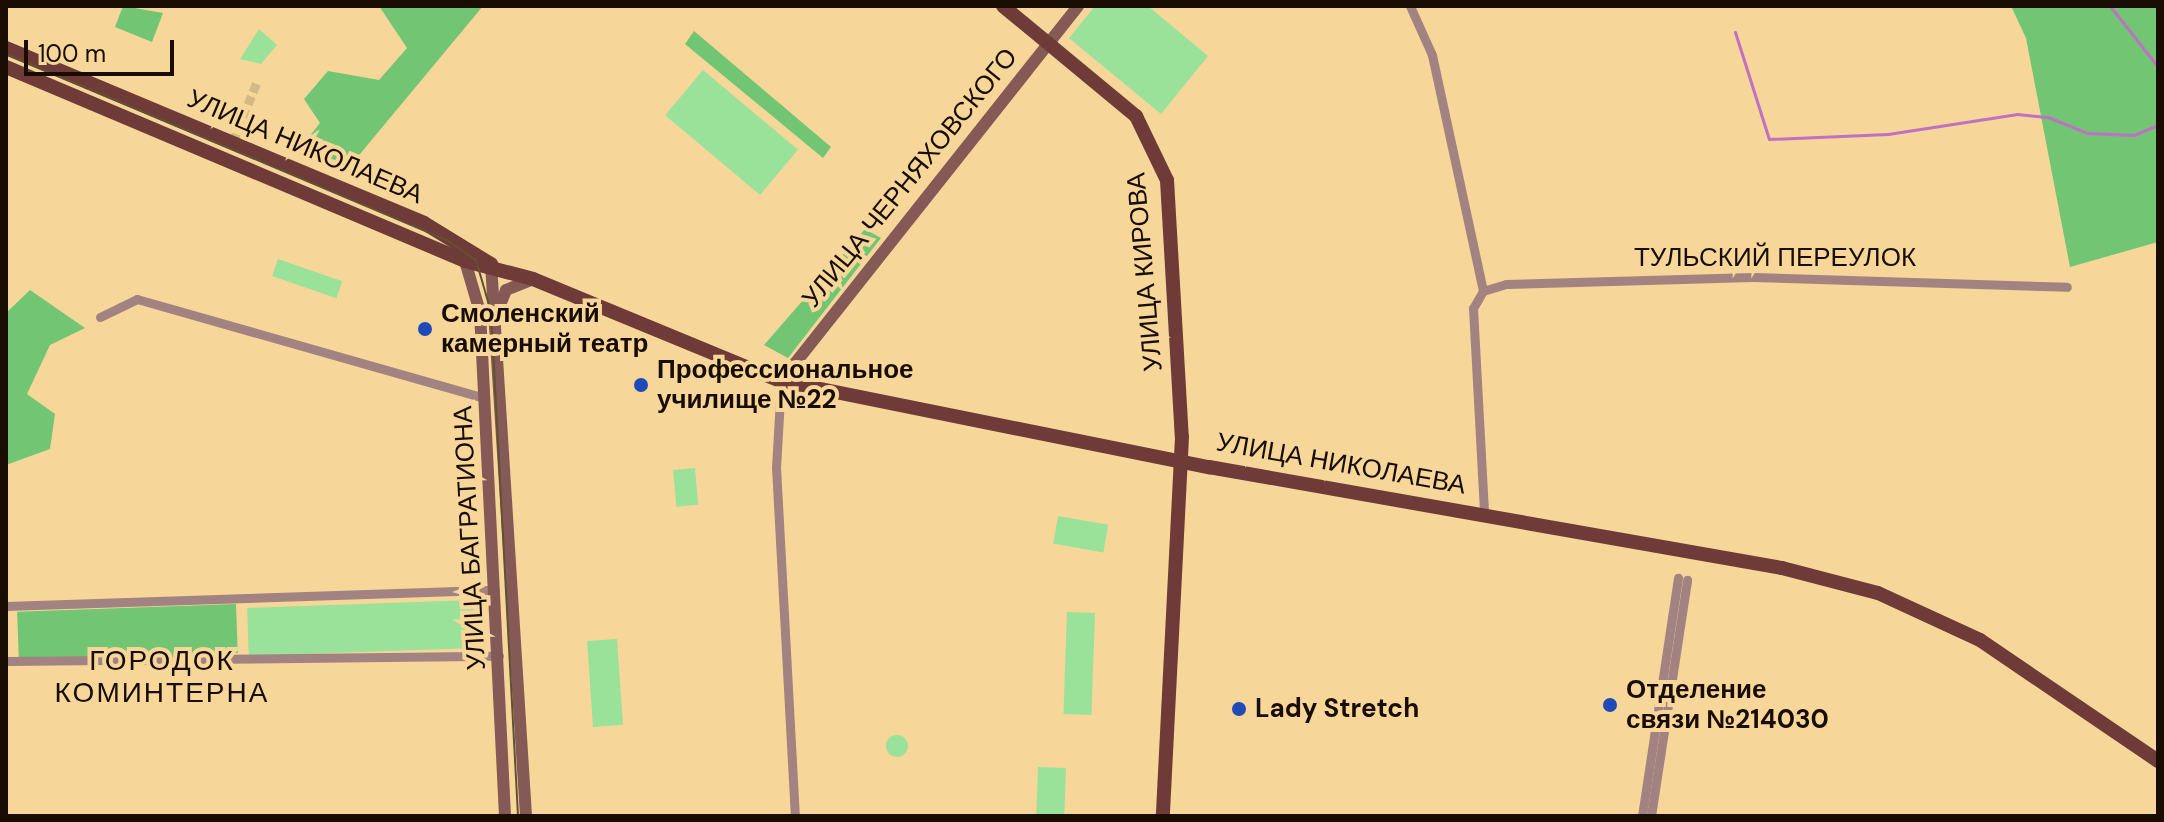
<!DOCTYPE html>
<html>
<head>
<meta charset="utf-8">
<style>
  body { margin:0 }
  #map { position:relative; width:2164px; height:822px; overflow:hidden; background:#f6d799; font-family:"DM Sans",sans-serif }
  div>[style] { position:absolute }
  .green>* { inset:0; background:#9ae199; transform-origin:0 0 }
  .round { border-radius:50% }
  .forest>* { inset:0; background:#72c572; transform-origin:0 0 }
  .stream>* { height:3px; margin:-1.5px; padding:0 1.5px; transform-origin:1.5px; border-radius:1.5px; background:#bd72c3 }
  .street-tunnel>* { height:9px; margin-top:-4.5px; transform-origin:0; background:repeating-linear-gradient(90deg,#d5b982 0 9px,transparent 0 13.5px) }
  .street>* { height:9px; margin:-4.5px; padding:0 4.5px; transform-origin:4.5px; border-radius:4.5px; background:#a28381 }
  .secondary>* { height:12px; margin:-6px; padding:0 6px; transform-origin:6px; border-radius:6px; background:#855956 }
  .primary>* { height:14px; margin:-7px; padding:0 7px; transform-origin:7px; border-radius:7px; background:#6f3b38 }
  .tram>* { height:2px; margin:-1px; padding:0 1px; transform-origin:1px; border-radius:1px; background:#625033 }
  .dots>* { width:22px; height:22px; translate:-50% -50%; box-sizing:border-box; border:4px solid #f6d799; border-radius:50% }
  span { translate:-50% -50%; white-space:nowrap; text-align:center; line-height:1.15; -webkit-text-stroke:8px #f6d799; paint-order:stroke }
  .street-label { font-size:26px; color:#180d00 }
  .poi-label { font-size:26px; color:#180d00; font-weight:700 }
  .left { translate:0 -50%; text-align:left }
  .neighbourhood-label { font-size:28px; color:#180d00; letter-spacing:2px }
  .frame { position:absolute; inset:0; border:8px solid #180d00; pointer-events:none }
  .scale { position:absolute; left:24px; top:40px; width:150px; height:36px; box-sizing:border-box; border:4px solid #180d00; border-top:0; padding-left:10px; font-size:24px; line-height:28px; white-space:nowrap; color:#180d00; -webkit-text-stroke:6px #f6d799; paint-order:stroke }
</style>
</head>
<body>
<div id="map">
  <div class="green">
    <div style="clip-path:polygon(1095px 6px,1148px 6px,1208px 56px,1161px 114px,1069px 38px)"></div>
    <div style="clip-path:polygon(259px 29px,277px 45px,261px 64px,240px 59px)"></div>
    <div style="left:703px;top:70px;width:124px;height:59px;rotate:40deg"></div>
    <div style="left:278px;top:259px;width:68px;height:18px;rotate:19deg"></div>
    <div style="left:695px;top:468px;width:37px;height:22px;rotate:85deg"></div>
    <div style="left:1058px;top:516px;width:51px;height:28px;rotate:10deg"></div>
    <div style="left:474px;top:600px;width:48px;height:227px;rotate:88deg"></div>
    <div style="left:1067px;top:612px;width:28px;height:102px;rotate:2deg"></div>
    <div style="left:617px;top:639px;width:86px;height:30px;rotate:86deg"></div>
    <div class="round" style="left:886px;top:735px;width:22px;height:22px"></div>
    <div style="left:1038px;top:767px;width:28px;height:49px;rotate:2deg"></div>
  </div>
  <div class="forest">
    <div style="clip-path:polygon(123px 6px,163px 13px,152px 42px,115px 27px)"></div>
    <div style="clip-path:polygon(379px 6px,483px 6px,350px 166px,301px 147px,320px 123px,304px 99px,328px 71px,379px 80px,407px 48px)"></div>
    <div style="clip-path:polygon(2011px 6px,2158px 6px,2158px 242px,2070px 267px,2026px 38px)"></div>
    <div style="clip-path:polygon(694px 31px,831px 147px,823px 158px,685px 44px)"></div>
    <div style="clip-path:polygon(865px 229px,881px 238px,788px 358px,764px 345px)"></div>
    <div style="clip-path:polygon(30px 290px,85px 328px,50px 345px,27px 394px,55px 414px,50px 449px,6px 465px,6px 313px)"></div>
    <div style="left:236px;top:604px;width:49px;height:219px;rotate:88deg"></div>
  </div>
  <div class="stream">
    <div style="left:2110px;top:6px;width:78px;rotate:51.8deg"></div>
    <div style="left:1735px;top:32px;width:112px;rotate:72.4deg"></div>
    <div style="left:1769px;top:139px;width:119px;rotate:-2.4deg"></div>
    <div style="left:1888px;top:134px;width:131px;rotate:-8.8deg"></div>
    <div style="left:2017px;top:114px;width:31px;rotate:6deg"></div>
    <div style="left:2048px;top:117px;width:42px;rotate:22.3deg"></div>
    <div style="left:2087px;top:133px;width:47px;rotate:2.4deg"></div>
    <div style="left:2134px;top:135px;width:26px;rotate:-23deg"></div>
  </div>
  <div class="street-tunnel">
    <div style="left:233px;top:142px;width:65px;rotate:-68.2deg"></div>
  </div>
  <div class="street">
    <div style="left:1410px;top:6px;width:54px;rotate:65.8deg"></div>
    <div style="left:1432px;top:55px;width:241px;rotate:77.8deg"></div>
    <div style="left:1483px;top:291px;width:20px;rotate:120deg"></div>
    <div style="left:1473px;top:308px;width:205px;rotate:86.9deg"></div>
    <div style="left:1483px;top:291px;width:24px;rotate:-17deg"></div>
    <div style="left:1506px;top:284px;width:247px;rotate:-1.6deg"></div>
    <div style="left:1753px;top:277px;width:314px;rotate:1.8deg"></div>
    <div style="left:100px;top:317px;width:41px;rotate:-25.9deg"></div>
    <div style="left:137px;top:299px;width:362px;rotate:15.9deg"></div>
    <div style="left:781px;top:381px;width:86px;rotate:93.3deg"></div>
    <div style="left:776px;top:467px;width:350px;rotate:86.9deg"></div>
    <div style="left:6px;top:606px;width:489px;rotate:-1.9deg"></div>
    <div style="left:6px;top:661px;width:493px;rotate:-0.6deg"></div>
    <div style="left:1642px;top:816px;width:241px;rotate:-81.4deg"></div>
    <div style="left:1651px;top:816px;width:239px;rotate:-81.3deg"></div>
  </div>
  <div class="secondary">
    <div style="left:465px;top:261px;width:53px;rotate:73.6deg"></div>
    <div style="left:480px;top:312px;width:505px;rotate:87.16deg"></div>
    <div style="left:491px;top:264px;width:553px;rotate:86.37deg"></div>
    <div style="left:500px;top:305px;width:16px;rotate:-68deg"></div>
    <div style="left:506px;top:290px;width:29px;rotate:-22deg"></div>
    <div style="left:781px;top:381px;width:478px;rotate:-51.6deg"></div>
  </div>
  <div class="primary">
    <div style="left:1003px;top:6px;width:173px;rotate:39.6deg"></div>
    <div style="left:1136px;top:116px;width:71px;rotate:64.2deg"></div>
    <div style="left:1167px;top:180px;width:257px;rotate:86.7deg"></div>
    <div style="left:1182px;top:437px;width:379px;rotate:92.9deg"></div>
    <div style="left:6px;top:48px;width:453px;rotate:22.7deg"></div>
    <div style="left:424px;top:223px;width:79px;rotate:31.5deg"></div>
    <div style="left:6px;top:67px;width:498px;rotate:22.9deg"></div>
    <div style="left:465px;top:261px;width:70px;rotate:14.8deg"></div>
    <div style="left:533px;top:279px;width:268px;rotate:22.4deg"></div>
    <div style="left:781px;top:381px;width:437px;rotate:11.4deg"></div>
    <div style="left:1209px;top:467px;width:582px;rotate:10deg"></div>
    <div style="left:1782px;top:568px;width:99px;rotate:14.6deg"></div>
    <div style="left:1878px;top:593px;width:112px;rotate:24.7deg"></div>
    <div style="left:1980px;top:640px;width:215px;rotate:34.2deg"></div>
  </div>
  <div class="tram">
    <div style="left:6px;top:54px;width:479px;rotate:22.9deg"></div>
    <div style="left:447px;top:240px;width:35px;rotate:35deg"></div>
    <div style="left:476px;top:260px;width:54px;rotate:73.9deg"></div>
    <div style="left:491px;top:312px;width:505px;rotate:86.93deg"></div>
  </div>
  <div class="dots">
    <div style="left:425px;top:329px;background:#1f4ab8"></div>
    <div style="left:641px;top:385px;background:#1f4ab8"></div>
    <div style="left:1610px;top:705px;background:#1f4ab8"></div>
    <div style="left:1239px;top:709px;background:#1f4ab8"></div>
  </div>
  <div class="street-label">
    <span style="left:305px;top:147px;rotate:23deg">УЛИЦА НИКОЛАЕВА</span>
    <span style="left:910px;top:178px;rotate:-51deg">УЛИЦА ЧЕРНЯХОВСКОГО</span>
    <span style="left:1775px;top:258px">ТУЛЬСКИЙ ПЕРЕУЛОК</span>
    <span style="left:1145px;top:272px;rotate:-95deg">УЛИЦА КИРОВА</span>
    <span style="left:1341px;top:464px;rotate:10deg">УЛИЦА НИКОЛАЕВА</span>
    <span style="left:470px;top:538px;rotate:-93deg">УЛИЦА БАГРАТИОНА</span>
  </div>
  <div class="poi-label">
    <span class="left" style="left:441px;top:329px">Смоленский<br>камерный театр</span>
    <span class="left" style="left:657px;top:385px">Профессиональное<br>училище №22</span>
    <span class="left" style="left:1626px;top:705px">Отделение<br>связи №214030</span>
    <span class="left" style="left:1255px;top:709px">Lady Stretch</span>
  </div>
  <div class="neighbourhood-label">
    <span style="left:162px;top:677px">ГОРОДОК<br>КОМИНТЕРНА</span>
  </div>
  <div class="frame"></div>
  <div class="scale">100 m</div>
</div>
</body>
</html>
